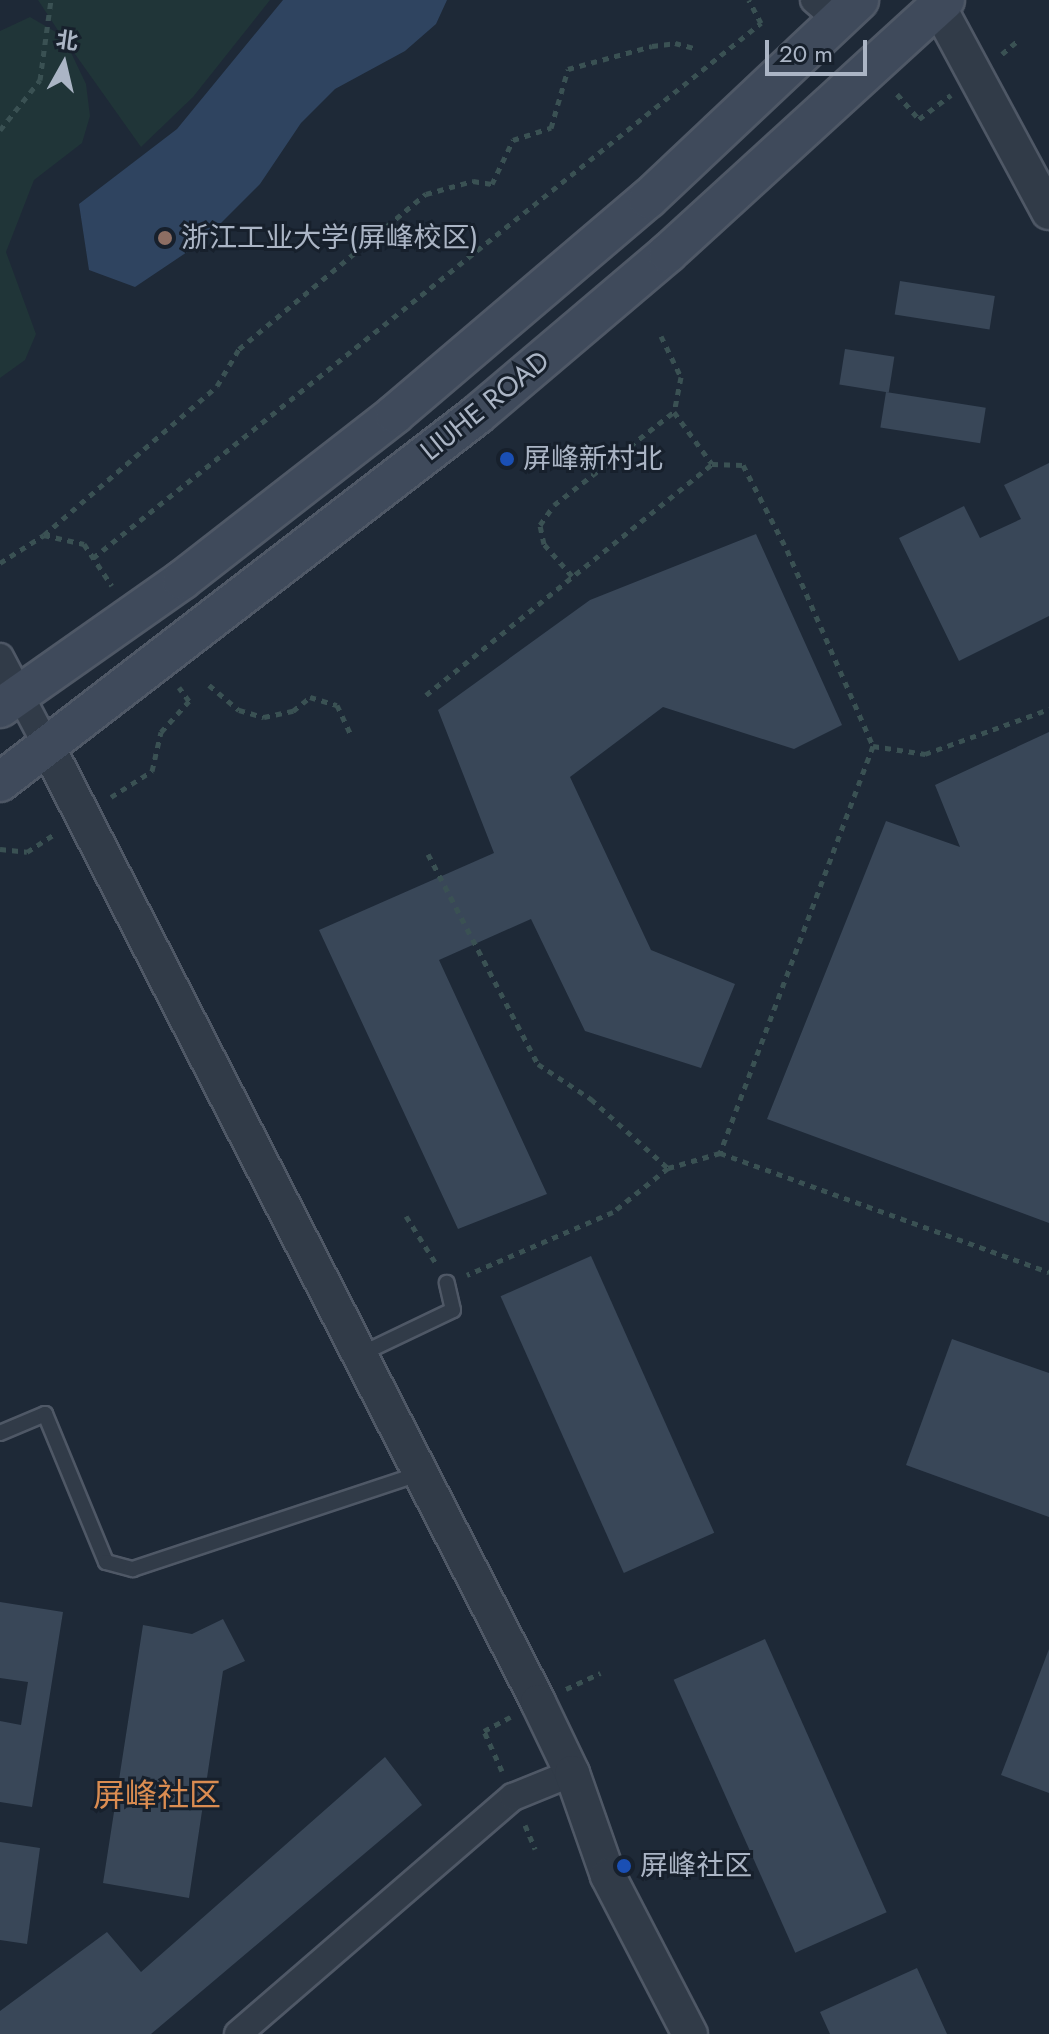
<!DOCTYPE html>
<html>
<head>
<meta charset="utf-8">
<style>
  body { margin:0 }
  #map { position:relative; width:1049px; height:2034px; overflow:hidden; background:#1e2937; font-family:Jost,"Noto Sans SC",sans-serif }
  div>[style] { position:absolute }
  .green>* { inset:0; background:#203538 }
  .water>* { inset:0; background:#2f4460 }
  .building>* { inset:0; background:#394758; transform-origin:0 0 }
  .path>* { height:5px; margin-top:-2.5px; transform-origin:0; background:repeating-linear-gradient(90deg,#3a5153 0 6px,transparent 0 12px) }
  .roads { filter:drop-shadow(2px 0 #4f5866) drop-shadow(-2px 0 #4f5866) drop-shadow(0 2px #4f5866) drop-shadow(0 -2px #4f5866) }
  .service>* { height:14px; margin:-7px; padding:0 7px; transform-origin:7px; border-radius:7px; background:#313b48 }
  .minor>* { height:26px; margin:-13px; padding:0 13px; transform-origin:13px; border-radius:13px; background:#313b48 }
  .tertiary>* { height:34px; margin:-17px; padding:0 17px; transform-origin:17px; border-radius:17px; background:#313b48 }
  .secondary>* { height:38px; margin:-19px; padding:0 19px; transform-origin:19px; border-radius:19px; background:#3f4a5b }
  .dots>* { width:22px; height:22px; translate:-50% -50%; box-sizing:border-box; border:4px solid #17202c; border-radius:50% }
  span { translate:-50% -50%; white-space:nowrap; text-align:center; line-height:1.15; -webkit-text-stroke:6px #17202c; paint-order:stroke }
  .poi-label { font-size:28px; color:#abb5c5 }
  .left { translate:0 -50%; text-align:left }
  .street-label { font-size:28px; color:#abb5c5 }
  .quarter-label { font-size:32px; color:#da8c51 }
  .north { position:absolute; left:24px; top:24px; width:80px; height:80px; -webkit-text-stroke:6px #17202c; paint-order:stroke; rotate:8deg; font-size:22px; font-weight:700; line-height:32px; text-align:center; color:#abb5c5 }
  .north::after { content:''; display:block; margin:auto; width:28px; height:36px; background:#abb5c5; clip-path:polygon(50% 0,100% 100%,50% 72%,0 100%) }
  .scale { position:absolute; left:765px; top:40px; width:102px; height:36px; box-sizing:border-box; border:4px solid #abb5c5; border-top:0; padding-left:10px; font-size:24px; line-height:28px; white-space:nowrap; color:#abb5c5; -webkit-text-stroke:6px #17202c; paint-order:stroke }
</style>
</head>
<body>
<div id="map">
  <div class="green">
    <div style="clip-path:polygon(38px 0,270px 0,193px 97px,141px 147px,65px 40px,86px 84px,90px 116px,82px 143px,34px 180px,6px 252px,36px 334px,25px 360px,0 378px,0 31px,30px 17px,61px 35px)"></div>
  </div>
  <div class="water">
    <div style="clip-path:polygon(283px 0,447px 0,436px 24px,405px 51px,335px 89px,301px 123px,260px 184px,202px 242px,135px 287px,89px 270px,79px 204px,177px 129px)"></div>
  </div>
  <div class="building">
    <div style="left:900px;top:281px;width:96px;height:34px;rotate:9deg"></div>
    <div style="left:845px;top:349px;width:50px;height:36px;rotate:9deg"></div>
    <div style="left:886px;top:392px;width:101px;height:36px;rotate:9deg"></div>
    <div style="clip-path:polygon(1049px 463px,1049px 616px,959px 661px,899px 538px,964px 506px,980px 538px,1021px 519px,1004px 485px)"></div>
    <div style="clip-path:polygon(756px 534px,842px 725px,794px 749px,663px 707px,570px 777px,651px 950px,735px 984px,701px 1068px,585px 1031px,531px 919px,439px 960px,547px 1194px,458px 1229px,319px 930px,494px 853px,438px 710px,590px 600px)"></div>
    <div style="clip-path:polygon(1049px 732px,1049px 1223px,767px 1119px,886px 821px,960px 847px,935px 785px)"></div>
    <div style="left:591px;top:1256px;width:303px;height:99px;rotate:66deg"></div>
    <div style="clip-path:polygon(952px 1339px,1049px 1373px,1049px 1517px,906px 1465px)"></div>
    <div style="clip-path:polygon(0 1602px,63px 1612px,32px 1807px,0 1802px,0 1721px,21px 1725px,28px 1682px,0 1678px)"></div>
    <div style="clip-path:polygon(223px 1619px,245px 1661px,223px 1671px,189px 1898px,103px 1883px,143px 1625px,192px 1634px)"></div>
    <div style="left:765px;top:1639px;width:299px;height:100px;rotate:66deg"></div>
    <div style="clip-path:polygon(1049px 1649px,1049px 1793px,1001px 1775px)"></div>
    <div style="clip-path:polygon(385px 1757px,422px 1805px,151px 2034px,0 2034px,0 2011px,107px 1932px,141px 1972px)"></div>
    <div style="clip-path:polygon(0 1842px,40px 1848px,27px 1944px,0 1940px)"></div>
    <div style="clip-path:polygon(917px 1968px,947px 2034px,830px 2034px,820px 2012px)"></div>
  </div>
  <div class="path">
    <div style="left:1002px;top:54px;width:23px;rotate:-40deg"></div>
    <div style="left:897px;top:94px;width:33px;rotate:49deg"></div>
    <div style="left:919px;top:119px;width:40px;rotate:-37deg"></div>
    <div style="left:0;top:130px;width:64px;rotate:-51.3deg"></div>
    <div style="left:40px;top:80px;width:81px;rotate:-82.2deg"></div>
    <div style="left:661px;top:336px;width:46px;rotate:64deg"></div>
    <div style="left:681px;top:377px;width:36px;rotate:101deg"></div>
    <div style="left:674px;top:412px;width:64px;rotate:53.8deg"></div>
    <div style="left:44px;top:535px;width:228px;rotate:-40.7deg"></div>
    <div style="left:217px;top:386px;width:43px;rotate:-59.3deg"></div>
    <div style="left:239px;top:349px;width:243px;rotate:-39.7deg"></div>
    <div style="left:426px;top:194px;width:49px;rotate:-15.5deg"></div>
    <div style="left:473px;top:181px;width:19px;rotate:9deg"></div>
    <div style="left:492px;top:184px;width:49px;rotate:-64.5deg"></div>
    <div style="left:513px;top:140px;width:40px;rotate:-18deg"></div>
    <div style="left:551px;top:128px;width:61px;rotate:-73.9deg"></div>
    <div style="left:568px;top:69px;width:87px;rotate:-15.3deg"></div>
    <div style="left:652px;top:46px;width:23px;rotate:-7deg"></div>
    <div style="left:675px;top:43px;width:23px;rotate:15deg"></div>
    <div style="left:93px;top:558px;width:856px;rotate:-38.69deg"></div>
    <div style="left:761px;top:23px;width:26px;rotate:-118deg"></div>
    <div style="left:0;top:563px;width:52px;rotate:-32.5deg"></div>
    <div style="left:44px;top:535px;width:41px;rotate:12.7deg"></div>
    <div style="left:84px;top:544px;width:50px;rotate:56.3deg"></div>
    <div style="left:572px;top:576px;width:43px;rotate:-131.2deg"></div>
    <div style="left:544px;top:544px;width:19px;rotate:-102deg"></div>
    <div style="left:540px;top:525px;width:24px;rotate:-55deg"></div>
    <div style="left:554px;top:505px;width:152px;rotate:-37.8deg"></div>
    <div style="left:209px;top:685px;width:39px;rotate:40deg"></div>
    <div style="left:239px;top:710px;width:26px;rotate:16deg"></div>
    <div style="left:264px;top:717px;width:30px;rotate:-12deg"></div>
    <div style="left:293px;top:711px;width:22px;rotate:-39deg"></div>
    <div style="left:310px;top:697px;width:28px;rotate:17deg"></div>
    <div style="left:337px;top:705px;width:31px;rotate:65deg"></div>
    <div style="left:426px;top:695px;width:368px;rotate:-38.9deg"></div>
    <div style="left:712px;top:464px;width:31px;rotate:2deg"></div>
    <div style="left:743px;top:465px;width:96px;rotate:62.6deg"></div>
    <div style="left:787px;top:550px;width:214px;rotate:66.3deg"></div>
    <div style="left:873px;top:746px;width:435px;rotate:110.6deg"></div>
    <div style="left:720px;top:1153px;width:54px;rotate:163.9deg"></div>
    <div style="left:668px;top:1168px;width:70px;rotate:141.3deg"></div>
    <div style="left:613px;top:1212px;width:159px;rotate:156.7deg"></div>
    <div style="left:873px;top:746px;width:53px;rotate:8.7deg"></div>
    <div style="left:925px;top:754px;width:132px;rotate:-19.9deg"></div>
    <div style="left:111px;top:797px;width:49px;rotate:-32.4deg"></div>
    <div style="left:152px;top:771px;width:40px;rotate:-77deg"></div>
    <div style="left:161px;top:732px;width:42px;rotate:-47.9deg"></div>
    <div style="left:189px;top:701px;width:17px;rotate:-126deg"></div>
    <div style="left:0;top:849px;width:27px;rotate:6deg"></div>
    <div style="left:27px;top:852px;width:35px;rotate:-33deg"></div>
    <div style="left:428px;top:854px;width:237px;rotate:62.4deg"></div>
    <div style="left:538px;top:1064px;width:64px;rotate:33.4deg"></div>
    <div style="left:591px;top:1099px;width:103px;rotate:41.9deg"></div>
    <div style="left:720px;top:1153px;width:350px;rotate:19.9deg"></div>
    <div style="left:406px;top:1216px;width:58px;rotate:57.7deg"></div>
    <div style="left:566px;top:1689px;width:38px;rotate:-25deg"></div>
    <div style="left:502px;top:1771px;width:44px;rotate:-114.2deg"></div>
    <div style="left:484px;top:1731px;width:30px;rotate:-28deg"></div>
    <div style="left:525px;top:1825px;width:26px;rotate:67deg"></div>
  </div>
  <div class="roads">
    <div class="service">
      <div style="left:359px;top:1355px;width:104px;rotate:-25.6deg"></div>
      <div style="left:453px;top:1310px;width:28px;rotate:-103deg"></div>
      <div style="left:0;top:1433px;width:49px;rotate:-22.9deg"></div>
      <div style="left:45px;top:1414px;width:160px;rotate:67.6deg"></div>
      <div style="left:106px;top:1562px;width:28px;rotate:15deg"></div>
      <div style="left:133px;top:1569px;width:300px;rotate:-18.4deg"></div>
    </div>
    <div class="minor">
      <div style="left:814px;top:0;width:30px;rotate:41deg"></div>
      <div style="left:0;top:657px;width:103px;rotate:62.2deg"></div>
      <div style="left:238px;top:2034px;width:363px;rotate:-40.8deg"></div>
      <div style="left:513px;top:1797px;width:64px;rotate:-22.1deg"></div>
    </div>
    <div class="tertiary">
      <div style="left:938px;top:6px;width:234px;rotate:61.7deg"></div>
      <div style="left:48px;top:748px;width:1072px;rotate:62.81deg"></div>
      <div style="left:538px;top:1702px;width:79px;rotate:64.4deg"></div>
      <div style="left:572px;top:1773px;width:109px;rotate:70.7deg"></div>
      <div style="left:608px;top:1876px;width:178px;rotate:62.6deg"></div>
    </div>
    <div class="secondary">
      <div style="left:0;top:708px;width:223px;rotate:-35.1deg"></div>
      <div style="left:182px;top:580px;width:270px;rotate:-37.9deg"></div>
      <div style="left:395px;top:414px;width:332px;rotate:-40.4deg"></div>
      <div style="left:648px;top:199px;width:290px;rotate:-43.3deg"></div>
      <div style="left:0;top:782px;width:602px;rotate:-37.57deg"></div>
      <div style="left:477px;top:415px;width:250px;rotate:-40.3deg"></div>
      <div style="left:668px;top:253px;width:375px;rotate:-42.4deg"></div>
    </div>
  </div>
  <div class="dots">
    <div style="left:165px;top:238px;background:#8d6e63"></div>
    <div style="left:507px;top:459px;background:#1a4fb4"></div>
    <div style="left:624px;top:1866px;background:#1a4fb4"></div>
  </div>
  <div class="poi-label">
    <span class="left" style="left:181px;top:238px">浙江工业大学(屏峰校区)</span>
    <span class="left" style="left:523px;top:459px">屏峰新村北</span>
    <span class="left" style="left:640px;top:1866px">屏峰社区</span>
  </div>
  <div class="street-label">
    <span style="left:485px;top:406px;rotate:-39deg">LIUHE ROAD</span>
  </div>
  <div class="quarter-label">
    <span style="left:157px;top:1795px">屏峰社区</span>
  </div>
  <div class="north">北</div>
  <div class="scale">20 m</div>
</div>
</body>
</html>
